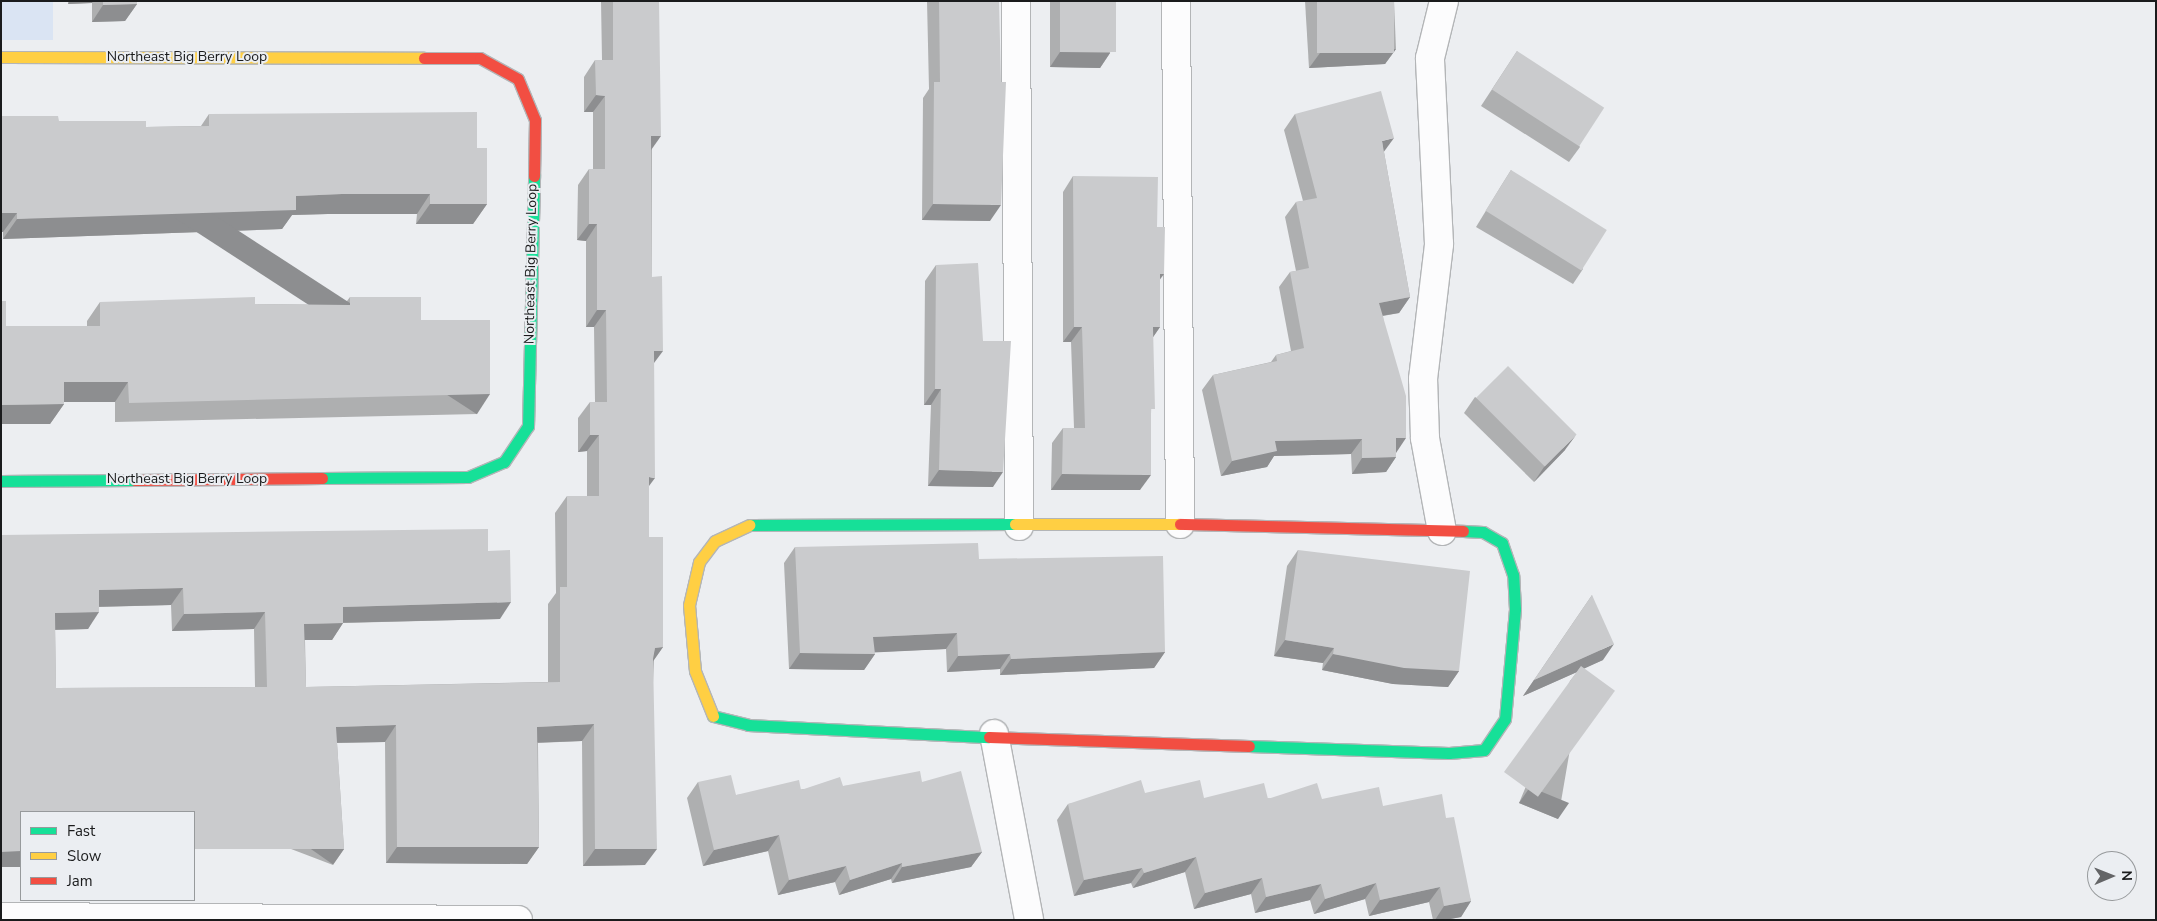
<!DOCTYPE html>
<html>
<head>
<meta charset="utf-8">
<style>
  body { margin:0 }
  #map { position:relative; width:2157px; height:921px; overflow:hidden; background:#eceef1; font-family:"Nunito Sans",sans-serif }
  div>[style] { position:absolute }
  .green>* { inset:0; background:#dae4f3; transform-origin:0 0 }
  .roads { filter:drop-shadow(1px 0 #b3b5b7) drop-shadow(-1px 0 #b3b5b7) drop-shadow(0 1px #b3b5b7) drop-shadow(0 -1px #b3b5b7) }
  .street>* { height:28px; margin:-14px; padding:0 14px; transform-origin:14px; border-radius:14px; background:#fcfcfd }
  .fast>* { height:11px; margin:-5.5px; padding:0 5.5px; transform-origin:5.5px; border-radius:5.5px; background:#16e098 }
  .slow>* { height:11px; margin:-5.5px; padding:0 5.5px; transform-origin:5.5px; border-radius:5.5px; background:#ffcf43 }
  .jam>* { height:11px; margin:-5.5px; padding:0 5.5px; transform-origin:5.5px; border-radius:5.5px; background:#f24e42 }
  .wall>* { inset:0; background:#aeafb0 }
  .shaded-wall>* { inset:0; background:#8d8e90; transform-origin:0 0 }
  .building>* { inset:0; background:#cacbcd; transform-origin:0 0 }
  span { translate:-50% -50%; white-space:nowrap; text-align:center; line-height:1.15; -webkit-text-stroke:4px #ebeef2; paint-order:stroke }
  .street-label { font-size:14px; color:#1a1b1c }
  .frame { position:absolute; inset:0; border:2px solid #1a1b1c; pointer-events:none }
  .legend { position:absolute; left:20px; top:811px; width:175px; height:90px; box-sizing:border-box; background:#ebeef2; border:1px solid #979a9c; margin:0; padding:6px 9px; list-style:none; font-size:15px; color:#1a1b1c }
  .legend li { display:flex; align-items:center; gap:10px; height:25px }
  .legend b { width:25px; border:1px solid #979a9c }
  .north { position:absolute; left:2087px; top:851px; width:50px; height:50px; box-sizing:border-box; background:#ebeef2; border:1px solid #979a9c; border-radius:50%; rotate:89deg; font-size:14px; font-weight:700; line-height:20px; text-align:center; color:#1a1b1c }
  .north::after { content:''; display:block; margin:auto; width:18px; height:22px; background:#646567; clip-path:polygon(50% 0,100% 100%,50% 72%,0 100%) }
</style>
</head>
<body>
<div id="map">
  <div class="green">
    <div style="left:1px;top:1px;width:52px;height:39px"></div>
  </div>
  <div class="roads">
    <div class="street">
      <div style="left:1016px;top:1px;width:525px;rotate:89.67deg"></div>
      <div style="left:1176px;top:1px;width:523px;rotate:89.56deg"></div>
      <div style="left:1442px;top:531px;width:95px;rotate:-100.4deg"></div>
      <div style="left:1425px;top:438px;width:59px;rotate:-91.9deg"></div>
      <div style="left:1423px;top:379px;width:136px;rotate:-83.2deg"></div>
      <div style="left:1439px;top:244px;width:186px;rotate:-92.8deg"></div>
      <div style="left:1430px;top:58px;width:59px;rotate:-76.2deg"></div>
      <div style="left:994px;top:734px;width:189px;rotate:79.3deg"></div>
      <div style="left:1px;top:917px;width:517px;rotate:0.33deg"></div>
    </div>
    <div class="fast">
      <div style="left:322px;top:478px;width:146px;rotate:-0.4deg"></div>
      <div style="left:468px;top:477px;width:39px;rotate:-23deg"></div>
      <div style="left:504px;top:462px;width:43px;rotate:-56.3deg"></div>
      <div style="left:528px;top:426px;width:250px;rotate:-88.6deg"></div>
      <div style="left:1px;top:481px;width:134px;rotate:-0.4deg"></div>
      <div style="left:750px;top:525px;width:265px;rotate:-0.2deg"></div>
      <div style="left:713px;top:716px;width:36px;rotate:14deg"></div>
      <div style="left:748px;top:725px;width:241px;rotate:2.9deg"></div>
      <div style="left:1249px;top:746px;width:200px;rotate:2deg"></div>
      <div style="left:1449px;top:753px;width:35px;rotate:-5deg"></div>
      <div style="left:1484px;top:750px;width:37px;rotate:-56deg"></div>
      <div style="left:1505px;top:719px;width:110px;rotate:-84.8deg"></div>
      <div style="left:1515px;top:609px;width:34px;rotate:-93deg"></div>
      <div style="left:1513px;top:575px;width:34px;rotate:-109deg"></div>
      <div style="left:1502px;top:543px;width:22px;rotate:-150deg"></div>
      <div style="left:1483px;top:532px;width:20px;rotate:-177deg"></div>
    </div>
    <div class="slow">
      <div style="left:1px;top:57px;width:423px;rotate:0.1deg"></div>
      <div style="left:1015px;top:524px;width:165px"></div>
      <div style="left:713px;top:716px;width:48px;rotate:-111.8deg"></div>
      <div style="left:695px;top:671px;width:66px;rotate:-95.2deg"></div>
      <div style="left:689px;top:605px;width:44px;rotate:-76.9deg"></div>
      <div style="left:699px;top:562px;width:26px;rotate:-53deg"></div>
      <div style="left:715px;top:541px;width:38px;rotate:-25deg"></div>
    </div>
    <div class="jam">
      <div style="left:424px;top:58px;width:56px"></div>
      <div style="left:480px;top:58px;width:43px;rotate:28.9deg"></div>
      <div style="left:518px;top:79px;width:44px;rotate:67.5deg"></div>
      <div style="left:535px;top:120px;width:56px;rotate:91deg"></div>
      <div style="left:135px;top:480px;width:187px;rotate:-0.6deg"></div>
      <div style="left:1180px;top:524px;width:283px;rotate:1.4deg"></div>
      <div style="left:989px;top:737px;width:260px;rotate:2deg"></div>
    </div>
  </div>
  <div class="wall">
    <div style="clip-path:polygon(68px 1px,137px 1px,137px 4px,125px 21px,92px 22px,92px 3px,68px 4px)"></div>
    <div style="clip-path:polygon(evenodd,601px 1px,659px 1px,652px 149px,652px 277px,654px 363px,649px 486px,649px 537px,663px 647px,654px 660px,645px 865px,583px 866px,582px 741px,538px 743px,539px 847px,527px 864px,386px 863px,385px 742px,337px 743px,344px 849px,333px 865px,194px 812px,21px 812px,1px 535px,488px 551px,500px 619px,343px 623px,332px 640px,305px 640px,306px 687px,548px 682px,548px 604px,556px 593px,555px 513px,567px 496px,587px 496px,587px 451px,578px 452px,578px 418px,590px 402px,595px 402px,594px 327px,586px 327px,586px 241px,577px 240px,578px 185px,589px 169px,593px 169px,593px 112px,584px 112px,584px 77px,595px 60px,602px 60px,601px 1px,171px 605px,172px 631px,254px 629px,255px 687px,56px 688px,55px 630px,88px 629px,99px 607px,171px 605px)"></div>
    <div style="clip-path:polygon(927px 1px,999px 1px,990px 221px,922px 220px,923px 98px,929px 89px)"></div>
    <div style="clip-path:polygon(1050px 1px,1116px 1px,1110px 53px,1100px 68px,1050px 67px)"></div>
    <div style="clip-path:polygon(1305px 1px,1394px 1px,1396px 49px,1385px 64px,1309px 68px)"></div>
    <div style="clip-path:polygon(1517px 51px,1580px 147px,1569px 162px,1481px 106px)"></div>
    <div style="clip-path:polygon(209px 114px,477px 148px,487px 204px,473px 224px,416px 224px,417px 214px,328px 214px,292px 215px,282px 229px,3px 239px,3px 232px,1px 232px,1px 116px,59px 121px,146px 127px,201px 126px)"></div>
    <div style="clip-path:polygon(1295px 114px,1384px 152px,1410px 297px,1399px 313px,1383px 316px,1396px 457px,1386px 472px,1352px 474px,1351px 454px,1274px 456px,1267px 467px,1221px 476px,1202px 390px,1213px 375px,1271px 362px,1276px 355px,1291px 351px,1279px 287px,1290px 272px,1296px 271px,1285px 217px,1296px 202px,1303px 201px,1284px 130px)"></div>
    <div style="clip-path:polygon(1511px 170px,1583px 269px,1573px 284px,1476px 227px,1501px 186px)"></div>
    <div style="clip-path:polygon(1073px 176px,1157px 227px,1160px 280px,1160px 327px,1153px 337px,1151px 414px,1140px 490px,1051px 490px,1052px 443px,1063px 428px,1074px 428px,1071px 342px,1063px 342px,1063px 192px)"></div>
    <div style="clip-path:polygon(936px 265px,983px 341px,993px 487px,928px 486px,931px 405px,924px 405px,925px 281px)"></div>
    <div style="clip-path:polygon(350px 297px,421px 320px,477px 414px,115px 422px,115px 402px,64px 402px,64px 404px,50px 424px,1px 424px,1px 301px,6px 326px,87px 326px,87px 321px,100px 302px,344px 305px)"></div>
    <div style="clip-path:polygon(1475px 397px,1565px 450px,1534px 482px,1464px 413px)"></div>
    <div style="clip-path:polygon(795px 547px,979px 559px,1165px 652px,1154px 668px,1000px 675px,1000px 669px,947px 672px,946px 649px,874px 652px,875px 654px,864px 670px,789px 669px,784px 563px)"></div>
    <div style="clip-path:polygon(1298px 550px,1459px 671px,1448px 687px,1393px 684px,1322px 670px,1323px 663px,1274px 656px,1287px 566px)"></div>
    <div style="clip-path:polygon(1592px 595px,1603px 660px,1584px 668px,1558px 819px,1519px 803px,1570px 681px,1577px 672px,1523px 696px)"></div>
    <div style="clip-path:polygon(698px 782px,736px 795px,843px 786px,922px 782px,982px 852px,971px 867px,892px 883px,891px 879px,839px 895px,835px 882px,778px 895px,768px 851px,703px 866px,687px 798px)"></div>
    <div style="clip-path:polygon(1145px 793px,1204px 798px,1322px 799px,1383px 806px,1446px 818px,1471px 901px,1461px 917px,1445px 920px,1433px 920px,1429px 902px,1369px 916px,1365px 899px,1314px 914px,1310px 900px,1255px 913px,1251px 894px,1194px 909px,1185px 872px,1133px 888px,1131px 883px,1074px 896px,1057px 820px,1068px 804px)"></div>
  </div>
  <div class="shaded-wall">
    <div style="clip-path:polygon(70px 1px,93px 1px,92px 3px,68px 4px)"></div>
    <div style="clip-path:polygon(262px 1px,349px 1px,261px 2px)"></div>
    <div style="clip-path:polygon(137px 4px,125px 21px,92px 22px,103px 5px)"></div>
    <div style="clip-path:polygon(1396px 49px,1385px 64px,1309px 68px,1320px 53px)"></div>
    <div style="clip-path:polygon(1060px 52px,1110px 53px,1100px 68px,1050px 67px)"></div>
    <div style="clip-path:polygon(596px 95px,605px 96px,593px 112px,584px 112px)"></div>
    <div style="clip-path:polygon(651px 136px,661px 136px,649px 153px)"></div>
    <div style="clip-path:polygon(1394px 138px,1383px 153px,1382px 141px)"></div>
    <div style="clip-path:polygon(342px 194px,430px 194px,417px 214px,328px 214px,292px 215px,282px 229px,3px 239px,17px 219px,296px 196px)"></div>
    <div style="clip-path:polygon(430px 204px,487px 204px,473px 224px,416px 224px)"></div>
    <div style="clip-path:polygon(933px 204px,1001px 205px,990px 221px,922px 220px)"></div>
    <div style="clip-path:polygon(1px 213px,17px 213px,3px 232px,1px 232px)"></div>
    <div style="clip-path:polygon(589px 224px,597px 224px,586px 241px,577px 240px)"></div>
    <div style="clip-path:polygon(1160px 274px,1164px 274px,1153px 289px)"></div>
    <div style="clip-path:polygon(1410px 297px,1399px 313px,1368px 318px,1379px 303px)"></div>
    <div style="clip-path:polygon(597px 310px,606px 310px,594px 327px,586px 327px)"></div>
    <div style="clip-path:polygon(1074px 327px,1082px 327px,1071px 342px,1063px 342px)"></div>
    <div style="clip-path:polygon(1153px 327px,1160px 327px,1149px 343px)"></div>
    <div style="clip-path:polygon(654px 351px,663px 351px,651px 367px)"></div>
    <div style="clip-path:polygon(64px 382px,128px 382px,115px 402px,51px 402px)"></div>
    <div style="clip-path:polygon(935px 389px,941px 389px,931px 405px,924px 405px)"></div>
    <div style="left:490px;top:394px;width:24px;height:361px;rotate:123deg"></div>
    <div style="clip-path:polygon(64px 404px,50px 424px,1px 424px,1px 405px)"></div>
    <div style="clip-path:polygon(590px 435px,599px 435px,587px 451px,578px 452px)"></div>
    <div style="clip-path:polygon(1576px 435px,1565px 450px,1534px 482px,1544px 467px)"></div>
    <div style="clip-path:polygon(1396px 438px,1406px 438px,1396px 453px)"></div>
    <div style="clip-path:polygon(1362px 439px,1351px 454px,1274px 456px,1267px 467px,1221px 476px,1232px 461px,1275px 441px)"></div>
    <div style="clip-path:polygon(1396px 457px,1386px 472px,1352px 474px,1362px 458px)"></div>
    <div style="clip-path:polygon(939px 470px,1003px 472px,993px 487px,928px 486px)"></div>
    <div style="clip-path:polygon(1062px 474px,1151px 475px,1140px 490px,1051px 490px)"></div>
    <div style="clip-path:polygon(649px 477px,655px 478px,643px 494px)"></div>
    <div style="clip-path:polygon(183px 588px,171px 605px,87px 607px,99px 590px)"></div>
    <div style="clip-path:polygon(511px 602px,500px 619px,331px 623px,343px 607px)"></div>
    <div style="clip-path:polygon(99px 612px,88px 629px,43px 630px,55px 613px)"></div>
    <div style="clip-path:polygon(265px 612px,254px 629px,172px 631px,184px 614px)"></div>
    <div style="clip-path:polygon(343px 623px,332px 640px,293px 640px,304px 624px)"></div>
    <div style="clip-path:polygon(957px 633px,946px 649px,863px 653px,873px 637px)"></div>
    <div style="clip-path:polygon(1285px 640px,1334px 648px,1323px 663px,1274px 656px)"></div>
    <div style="clip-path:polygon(1614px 644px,1603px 660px,1579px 671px,1581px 666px,1577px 672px,1523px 696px,1534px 680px)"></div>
    <div style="clip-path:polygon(663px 647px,651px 664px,655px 648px)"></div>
    <div style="clip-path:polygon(1165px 652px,1154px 668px,1000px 675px,1011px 659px)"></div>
    <div style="clip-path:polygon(800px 653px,875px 654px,864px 670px,789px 669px)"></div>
    <div style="clip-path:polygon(1010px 654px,1000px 669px,947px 672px,958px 656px)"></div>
    <div style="clip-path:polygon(1333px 654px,1459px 671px,1448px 687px,1393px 684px,1322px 670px)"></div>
    <div style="clip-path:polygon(594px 724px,582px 741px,526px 743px,537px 727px)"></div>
    <div style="clip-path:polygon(396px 725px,385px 742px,324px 743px,336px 727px)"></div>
    <div style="clip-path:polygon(1530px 787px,1569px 803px,1558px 819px,1519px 803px)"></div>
    <div style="clip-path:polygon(779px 835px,768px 851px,703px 866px,714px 850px)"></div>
    <div style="clip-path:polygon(397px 847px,539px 847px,527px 864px,386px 863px)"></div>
    <div style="left:344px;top:849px;width:19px;height:150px;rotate:125deg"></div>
    <div style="clip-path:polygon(595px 849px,657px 849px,645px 865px,583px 866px)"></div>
    <div style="left:21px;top:851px;width:16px;height:20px;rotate:90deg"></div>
    <div style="clip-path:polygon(982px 852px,971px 867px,892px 883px,902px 867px)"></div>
    <div style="clip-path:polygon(1196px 857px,1185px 872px,1133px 888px,1144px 873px)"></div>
    <div style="clip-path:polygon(902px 863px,891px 879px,839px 895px,850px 880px)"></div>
    <div style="clip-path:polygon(846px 866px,835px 882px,778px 895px,789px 880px)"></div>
    <div style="clip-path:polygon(1142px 868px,1131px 883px,1074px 896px,1084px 880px)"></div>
    <div style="clip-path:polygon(1262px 878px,1251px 894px,1194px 909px,1205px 893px)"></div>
    <div style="clip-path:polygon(1376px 883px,1365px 899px,1314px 914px,1325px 899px)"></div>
    <div style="clip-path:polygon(1321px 884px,1310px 900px,1255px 913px,1266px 897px)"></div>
    <div style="clip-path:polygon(1440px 887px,1429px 902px,1369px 916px,1380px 900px)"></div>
    <div style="clip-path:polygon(1471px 901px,1461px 917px,1445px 920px,1435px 920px,1444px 906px)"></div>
  </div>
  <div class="building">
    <div style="clip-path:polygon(103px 1px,137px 1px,137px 4px,103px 5px)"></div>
    <div style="clip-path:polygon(evenodd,613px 1px,659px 1px,661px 136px,651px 136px,652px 277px,662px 276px,663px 351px,654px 351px,655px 478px,649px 477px,649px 537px,663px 537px,663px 647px,655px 648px,653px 659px,657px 849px,595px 849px,594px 724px,537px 727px,539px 847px,397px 847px,396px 725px,336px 727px,344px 849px,194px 849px,194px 812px,21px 812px,21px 851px,1px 852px,1px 535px,488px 529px,488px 551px,510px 550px,511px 602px,343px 607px,343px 623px,304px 624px,306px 687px,560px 682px,560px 587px,567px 587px,567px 496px,599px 496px,599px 435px,590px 435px,590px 402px,607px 402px,606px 310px,597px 310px,597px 224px,589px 224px,589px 169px,605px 169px,605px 96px,596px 95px,595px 60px,613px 60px,613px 1px,183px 588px,184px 614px,265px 612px,267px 687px,56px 688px,55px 613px,99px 612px,99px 590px,183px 588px)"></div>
    <div style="clip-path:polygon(939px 1px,999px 1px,1001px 82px,1006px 82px,1001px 205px,933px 204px,934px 82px,940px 82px)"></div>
    <div style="left:1060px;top:1px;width:56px;height:51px"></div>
    <div style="left:1317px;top:1px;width:77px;height:52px"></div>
    <div style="left:1517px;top:51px;width:104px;height:46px;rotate:33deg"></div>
    <div style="clip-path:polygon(1381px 91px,1394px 138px,1382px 141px,1410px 297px,1379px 303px,1406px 396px,1406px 438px,1396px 438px,1396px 457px,1362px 458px,1362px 439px,1275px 441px,1277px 451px,1232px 461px,1213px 375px,1277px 361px,1276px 355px,1304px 348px,1290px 272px,1309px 268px,1296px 202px,1317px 198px,1295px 114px)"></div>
    <div style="clip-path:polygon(477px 112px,477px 148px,487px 148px,487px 204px,430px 204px,430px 194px,342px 194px,296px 196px,296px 210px,17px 219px,17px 213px,1px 213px,1px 116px,58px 116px,59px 121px,146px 121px,146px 127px,209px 126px,209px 114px)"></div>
    <div style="left:1511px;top:170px;width:113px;height:48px;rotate:32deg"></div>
    <div style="clip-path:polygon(1073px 176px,1158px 177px,1157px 227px,1165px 227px,1164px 274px,1160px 274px,1160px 327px,1153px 327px,1155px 409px,1151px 409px,1151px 475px,1062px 474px,1063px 428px,1085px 428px,1082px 327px,1074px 327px)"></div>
    <div style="clip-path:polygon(978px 263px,983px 341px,1011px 341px,1003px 472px,939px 470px,941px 389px,935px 389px,936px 265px)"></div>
    <div style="clip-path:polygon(255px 297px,255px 304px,350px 305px,350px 297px,421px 297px,421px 320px,490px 320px,490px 394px,129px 403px,128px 382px,64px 382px,64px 404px,1px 405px,1px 301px,6px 301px,6px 326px,100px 326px,100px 302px)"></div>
    <div style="left:1508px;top:366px;width:97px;height:45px;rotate:45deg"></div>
    <div style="clip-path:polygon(978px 543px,979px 559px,1163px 556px,1165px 652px,1011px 659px,1010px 654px,958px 656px,957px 633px,873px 637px,875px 654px,800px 653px,795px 547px)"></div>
    <div style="clip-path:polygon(1298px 550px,1470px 571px,1459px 671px,1404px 668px,1333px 654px,1334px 648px,1285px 640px)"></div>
    <div style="clip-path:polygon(1592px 595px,1614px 644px,1534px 680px)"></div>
    <div style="left:1581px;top:666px;width:42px;height:131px;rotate:36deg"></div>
    <div style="clip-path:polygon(920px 771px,922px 782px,961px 771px,982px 852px,902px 867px,902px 863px,850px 880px,846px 866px,789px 880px,779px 835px,714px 850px,698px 782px,731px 775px,736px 795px,799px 780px,801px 790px,840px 777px,843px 786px)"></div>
    <div style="clip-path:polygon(1141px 780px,1145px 793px,1200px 780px,1204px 798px,1264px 783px,1268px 799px,1317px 783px,1322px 799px,1379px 787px,1383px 806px,1442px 794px,1446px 818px,1454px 817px,1471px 901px,1444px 906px,1440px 887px,1380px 900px,1376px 883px,1325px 899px,1321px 884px,1266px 897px,1262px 878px,1205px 893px,1196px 857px,1144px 873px,1142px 868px,1084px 880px,1068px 804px)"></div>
  </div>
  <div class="street-label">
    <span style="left:187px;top:57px">Northeast Big Berry Loop</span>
    <span style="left:531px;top:264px;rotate:-89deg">Northeast Big Berry Loop</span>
    <span style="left:187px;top:479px">Northeast Big Berry Loop</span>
  </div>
  <div class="frame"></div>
  <ul class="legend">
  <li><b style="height:6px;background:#16e098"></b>Fast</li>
  <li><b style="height:6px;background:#ffcf43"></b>Slow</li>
  <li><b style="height:6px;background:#f24e42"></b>Jam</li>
  </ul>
  <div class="north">N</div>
</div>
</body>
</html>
